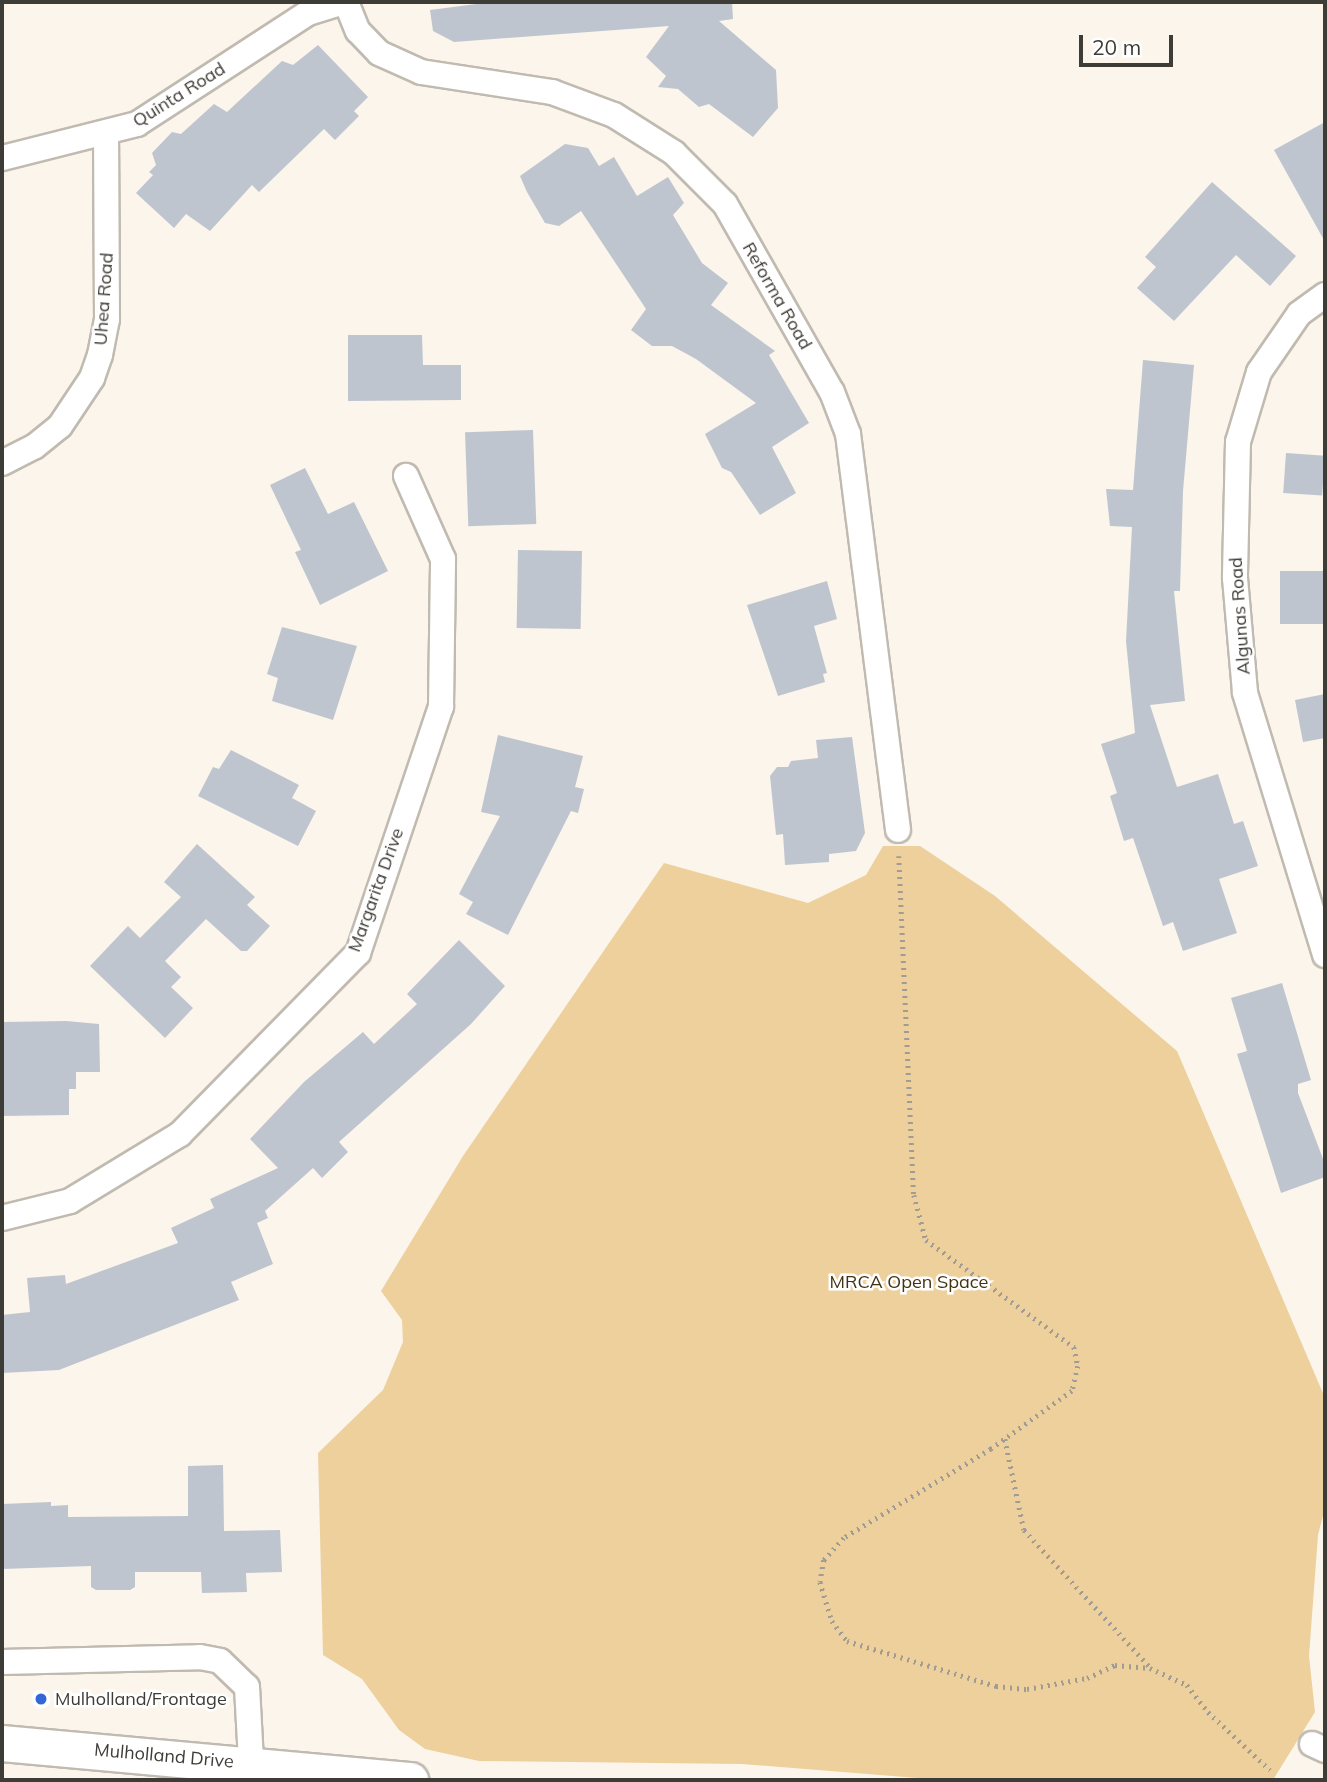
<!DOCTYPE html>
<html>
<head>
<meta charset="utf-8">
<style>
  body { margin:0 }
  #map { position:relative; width:1327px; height:1782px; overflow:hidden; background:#fbf5eb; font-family:Mulish,sans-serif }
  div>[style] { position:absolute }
  .green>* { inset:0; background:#eed09c }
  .building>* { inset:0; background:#bfc5cf; transform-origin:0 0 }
  .path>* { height:4.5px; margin-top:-2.25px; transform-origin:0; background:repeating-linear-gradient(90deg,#a09c94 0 2px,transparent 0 7px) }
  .roads { filter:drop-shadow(2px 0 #c0bab0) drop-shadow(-2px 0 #c0bab0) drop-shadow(0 2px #c0bab0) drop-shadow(0 -2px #c0bab0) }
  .street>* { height:24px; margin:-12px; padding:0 12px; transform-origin:12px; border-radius:12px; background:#fff }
  .secondary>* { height:35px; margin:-17.5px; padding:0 17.5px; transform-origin:17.5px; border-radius:17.5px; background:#fff }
  .dots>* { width:19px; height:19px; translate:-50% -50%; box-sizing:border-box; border:4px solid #fff; border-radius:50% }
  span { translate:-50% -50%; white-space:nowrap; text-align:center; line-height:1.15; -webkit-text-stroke:5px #fff; paint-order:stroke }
  .street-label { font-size:18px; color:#3e3c37 }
  .park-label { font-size:18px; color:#443313 }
  .poi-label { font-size:18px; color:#3e3c37 }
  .left { translate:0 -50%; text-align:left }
  .frame { position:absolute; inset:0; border:4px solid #3e3c37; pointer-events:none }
  .scale { position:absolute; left:1079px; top:35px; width:94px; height:32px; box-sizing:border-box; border:4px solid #3e3c37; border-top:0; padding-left:9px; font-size:21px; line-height:24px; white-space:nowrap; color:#3e3c37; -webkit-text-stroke:5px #fff; paint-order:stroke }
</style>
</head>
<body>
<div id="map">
  <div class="green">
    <div style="clip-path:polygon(883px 846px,920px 846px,995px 896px,1177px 1051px,1325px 1398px,1325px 1508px,1318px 1535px,1309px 1656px,1315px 1712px,1273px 1780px,942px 1780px,742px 1764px,479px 1761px,425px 1749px,399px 1730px,362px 1679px,323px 1655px,318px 1453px,383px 1390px,403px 1342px,402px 1320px,381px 1291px,463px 1156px,664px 863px,808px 903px,866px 875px)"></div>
  </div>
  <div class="building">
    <div style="clip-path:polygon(492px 2px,732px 2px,733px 19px,719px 21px,776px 70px,778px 108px,753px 137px,709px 104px,699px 107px,678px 89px,658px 87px,666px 76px,646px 57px,669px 26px,454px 42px,433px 31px,430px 10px)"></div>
    <div style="clip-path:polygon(318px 45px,368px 97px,354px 111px,359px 116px,335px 140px,324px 129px,259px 192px,252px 185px,210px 231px,186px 214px,174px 228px,136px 193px,153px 175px,149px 172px,156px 165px,152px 153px,172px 132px,181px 134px,214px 104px,227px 112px,282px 61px,293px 65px)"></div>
    <div style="clip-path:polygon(1325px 122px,1325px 242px,1274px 150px)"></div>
    <div style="clip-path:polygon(565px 144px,588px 148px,599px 166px,614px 157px,637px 196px,668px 177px,684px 203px,673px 215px,702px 263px,728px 283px,711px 305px,775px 351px,769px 355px,809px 423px,772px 447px,796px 493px,760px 515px,731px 472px,722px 468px,705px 434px,756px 403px,696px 359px,672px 346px,652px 346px,631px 330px,646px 309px,581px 211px,559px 226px,545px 223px,527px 192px,520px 176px)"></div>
    <div style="clip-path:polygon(1212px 182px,1296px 256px,1270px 286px,1236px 255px,1174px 321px,1137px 288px,1156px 267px,1145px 257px)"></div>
    <div style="clip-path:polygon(348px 335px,422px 335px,423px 365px,461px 365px,461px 400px,348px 401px)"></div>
    <div style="clip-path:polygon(1143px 360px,1194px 365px,1183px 491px,1180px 591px,1174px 591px,1185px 701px,1150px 705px,1177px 787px,1218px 774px,1234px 824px,1243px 821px,1258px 866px,1219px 879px,1237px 933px,1183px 951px,1173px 922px,1163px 926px,1133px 838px,1124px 841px,1110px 796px,1117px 793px,1101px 744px,1135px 733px,1126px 641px,1132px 527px,1110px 526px,1106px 489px,1133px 490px)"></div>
    <div style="left:533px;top:430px;width:94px;height:68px;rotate:88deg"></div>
    <div style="left:1286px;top:453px;width:39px;height:40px;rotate:4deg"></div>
    <div style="clip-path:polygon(305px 468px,328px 514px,354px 502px,388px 571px,320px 605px,295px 552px,301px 550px,270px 485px)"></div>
    <div style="left:518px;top:550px;width:64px;height:78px;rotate:1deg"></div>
    <div style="left:1325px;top:571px;width:53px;height:45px;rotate:90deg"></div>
    <div style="clip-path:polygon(827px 581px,837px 619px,814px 626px,827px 673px,823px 674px,825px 682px,778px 696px,747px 605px)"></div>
    <div style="clip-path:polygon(282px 627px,357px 646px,333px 720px,272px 701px,278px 678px,267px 674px)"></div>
    <div style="clip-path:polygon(1325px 694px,1325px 738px,1303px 742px,1295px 700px)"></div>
    <div style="clip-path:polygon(498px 735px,583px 756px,575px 787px,584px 789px,578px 813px,571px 811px,508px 935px,466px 914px,473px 902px,459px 894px,500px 816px,481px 812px)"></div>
    <div style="clip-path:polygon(852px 737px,865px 833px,856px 851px,829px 854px,829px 862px,785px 865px,783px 834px,776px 835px,770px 776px,777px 767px,788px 767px,791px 761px,818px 758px,816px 740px)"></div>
    <div style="clip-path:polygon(231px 750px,299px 785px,292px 798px,316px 811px,298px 846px,198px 796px,213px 767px,219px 769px)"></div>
    <div style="clip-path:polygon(197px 844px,255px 897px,247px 905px,270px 926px,247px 951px,241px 951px,206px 919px,165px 961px,181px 977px,171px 987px,193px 1008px,165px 1038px,90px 966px,128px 926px,140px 938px,181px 897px,164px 882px)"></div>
    <div style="clip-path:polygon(459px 940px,505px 986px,471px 1024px,339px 1142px,348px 1152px,322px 1178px,313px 1168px,265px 1211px,268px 1218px,257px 1223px,273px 1264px,231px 1282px,239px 1300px,59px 1370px,2px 1373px,2px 1315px,30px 1312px,27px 1278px,65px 1275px,66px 1284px,178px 1243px,171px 1228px,214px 1208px,210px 1199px,278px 1168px,250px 1139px,304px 1082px,363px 1032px,374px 1044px,417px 1004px,407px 994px)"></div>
    <div style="clip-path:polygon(1282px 983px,1311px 1080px,1298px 1084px,1298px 1093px,1325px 1164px,1325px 1177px,1281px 1193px,1237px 1054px,1247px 1051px,1231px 998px)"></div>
    <div style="clip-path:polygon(66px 1021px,99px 1024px,100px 1072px,76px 1072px,76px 1089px,69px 1089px,69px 1115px,2px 1116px,2px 1022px)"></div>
    <div style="clip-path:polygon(223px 1465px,224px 1531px,280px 1530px,282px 1572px,246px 1573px,247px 1592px,202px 1593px,201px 1572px,135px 1572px,135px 1587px,130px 1590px,96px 1590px,91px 1587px,91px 1566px,2px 1569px,2px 1504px,51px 1502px,51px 1506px,68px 1505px,68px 1517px,188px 1516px,188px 1466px)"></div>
  </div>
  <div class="path">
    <div style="left:899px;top:856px;width:339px;rotate:87.5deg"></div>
    <div style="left:914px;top:1195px;width:47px;rotate:75.1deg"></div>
    <div style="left:926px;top:1240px;width:183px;rotate:35.9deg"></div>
    <div style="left:1074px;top:1347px;width:19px;rotate:78deg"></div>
    <div style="left:1078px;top:1366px;width:26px;rotate:103deg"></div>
    <div style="left:1072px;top:1391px;width:100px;rotate:144.4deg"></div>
    <div style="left:991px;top:1449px;width:172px;rotate:148.8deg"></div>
    <div style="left:844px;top:1538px;width:30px;rotate:132deg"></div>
    <div style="left:824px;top:1560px;width:22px;rotate:100deg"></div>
    <div style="left:820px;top:1582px;width:41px;rotate:72.9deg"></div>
    <div style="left:832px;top:1621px;width:25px;rotate:53deg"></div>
    <div style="left:847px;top:1641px;width:156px;rotate:16.8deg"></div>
    <div style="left:996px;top:1686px;width:31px;rotate:6deg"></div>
    <div style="left:1027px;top:1689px;width:61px;rotate:-10.4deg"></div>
    <div style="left:1087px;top:1678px;width:31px;rotate:-25deg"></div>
    <div style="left:1115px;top:1665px;width:35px;rotate:5deg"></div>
    <div style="left:1150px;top:1668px;width:41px;rotate:24.7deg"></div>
    <div style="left:1187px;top:1685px;width:34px;rotate:52deg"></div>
    <div style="left:1208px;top:1712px;width:85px;rotate:43.1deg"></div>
    <div style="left:1005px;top:1439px;width:93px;rotate:78.2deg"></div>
    <div style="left:1024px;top:1530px;width:186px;rotate:47.4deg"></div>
  </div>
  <div class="roads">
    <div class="street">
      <div style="left:346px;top:2px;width:31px;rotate:68deg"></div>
      <div style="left:358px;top:31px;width:30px;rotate:46deg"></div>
      <div style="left:379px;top:53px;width:46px;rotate:24.3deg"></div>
      <div style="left:421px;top:72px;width:133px;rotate:8.7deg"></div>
      <div style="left:552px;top:92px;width:66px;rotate:20.4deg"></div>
      <div style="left:614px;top:115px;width:71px;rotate:32.3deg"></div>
      <div style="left:674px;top:153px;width:72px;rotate:45deg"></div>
      <div style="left:725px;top:204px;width:216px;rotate:60.4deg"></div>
      <div style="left:832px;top:392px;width:45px;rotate:69.1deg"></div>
      <div style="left:848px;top:434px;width:399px;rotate:82.8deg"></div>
      <div style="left:2px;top:158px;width:139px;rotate:-14.1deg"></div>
      <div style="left:137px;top:124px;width:204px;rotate:-33deg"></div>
      <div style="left:308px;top:13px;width:38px;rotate:-17deg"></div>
      <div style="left:1325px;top:295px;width:32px;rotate:144deg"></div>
      <div style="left:1299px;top:314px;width:70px;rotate:124.6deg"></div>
      <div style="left:1259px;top:372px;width:73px;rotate:106.7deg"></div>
      <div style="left:1238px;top:442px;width:136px;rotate:91.3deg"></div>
      <div style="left:1235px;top:578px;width:115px;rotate:85deg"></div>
      <div style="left:1245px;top:693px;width:274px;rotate:73deg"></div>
      <div style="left:2px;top:463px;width:36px;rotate:-27deg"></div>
      <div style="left:34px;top:447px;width:33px;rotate:-39deg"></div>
      <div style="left:60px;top:426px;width:58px;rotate:-56.3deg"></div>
      <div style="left:92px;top:378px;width:24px;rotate:-71deg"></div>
      <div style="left:100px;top:355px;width:37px;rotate:-79deg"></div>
      <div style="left:107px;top:319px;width:185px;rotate:-90.3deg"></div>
      <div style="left:2px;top:1218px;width:70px;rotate:-14deg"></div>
      <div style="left:70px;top:1201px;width:129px;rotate:-31.3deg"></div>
      <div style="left:180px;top:1134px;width:254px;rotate:-45.5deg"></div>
      <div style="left:358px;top:953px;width:260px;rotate:-71.4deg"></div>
      <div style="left:441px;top:707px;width:148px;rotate:-89.2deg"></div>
      <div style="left:443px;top:559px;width:91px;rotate:-114deg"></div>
      <div style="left:2px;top:1662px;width:198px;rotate:-1.4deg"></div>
      <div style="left:200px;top:1657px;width:20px;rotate:11deg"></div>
      <div style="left:220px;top:1661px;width:37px;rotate:44deg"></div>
      <div style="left:247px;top:1687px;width:93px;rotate:86.9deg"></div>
      <div style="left:1312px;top:1744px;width:14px;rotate:25deg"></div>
    </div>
    <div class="secondary">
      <div style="left:2px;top:1743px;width:410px;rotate:5.2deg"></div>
    </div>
  </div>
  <div class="dots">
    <div style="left:41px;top:1699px;background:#3367d6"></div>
  </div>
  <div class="street-label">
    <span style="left:179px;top:95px;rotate:-32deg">Quinta Road</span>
    <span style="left:777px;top:296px;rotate:60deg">Reforma Road</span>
    <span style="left:104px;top:299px;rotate:-86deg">Uhea Road</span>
    <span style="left:1240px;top:616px;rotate:-94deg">Algunas Road</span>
    <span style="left:376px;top:890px;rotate:-70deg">Margarita Drive</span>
    <span style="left:164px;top:1756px;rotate:5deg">Mulholland Drive</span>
  </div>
  <div class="park-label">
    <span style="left:909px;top:1282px">MRCA Open Space</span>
  </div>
  <div class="poi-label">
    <span class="left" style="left:55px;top:1699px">Mulholland/Frontage</span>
  </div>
  <div class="frame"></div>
  <div class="scale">20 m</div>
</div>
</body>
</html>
